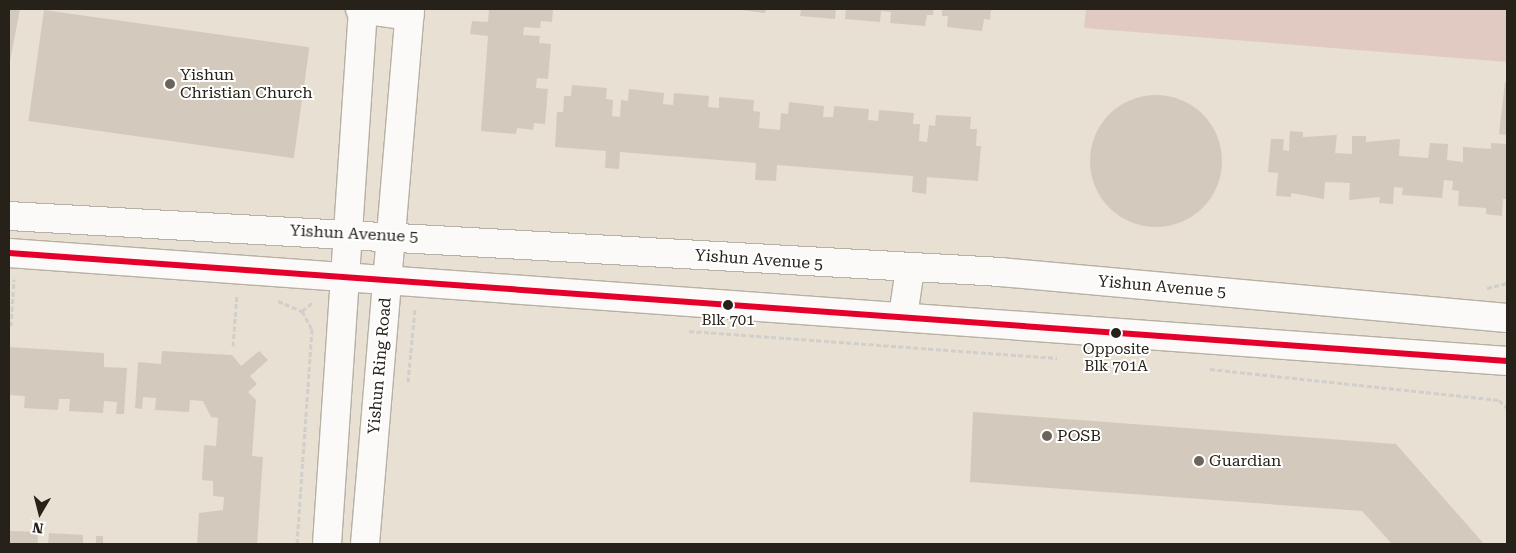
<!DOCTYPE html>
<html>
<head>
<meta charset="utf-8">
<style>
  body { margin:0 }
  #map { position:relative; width:1516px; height:553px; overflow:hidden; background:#e8e0d2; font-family:"Roboto Serif",serif }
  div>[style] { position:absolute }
  .green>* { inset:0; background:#e1cac2 }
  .building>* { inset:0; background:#d4c9bd; transform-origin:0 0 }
  .round { border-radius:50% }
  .path>* { height:3px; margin-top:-1.5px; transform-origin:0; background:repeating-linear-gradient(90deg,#d1cfcb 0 5px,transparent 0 7.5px) }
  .roads { filter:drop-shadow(1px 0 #b6b0a5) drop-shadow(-1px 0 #b6b0a5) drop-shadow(0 1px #b6b0a5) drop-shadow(0 -1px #b6b0a5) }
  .minor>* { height:28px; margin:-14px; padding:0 14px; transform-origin:14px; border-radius:14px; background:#fcfaf8 }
  .major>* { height:28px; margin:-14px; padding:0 14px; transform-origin:14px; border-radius:14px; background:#fcfaf8 }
  .bus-1>* { height:6px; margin:-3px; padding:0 3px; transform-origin:3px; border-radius:3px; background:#e4002b }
  .dots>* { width:14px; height:14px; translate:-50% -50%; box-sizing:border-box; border:2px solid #fff; border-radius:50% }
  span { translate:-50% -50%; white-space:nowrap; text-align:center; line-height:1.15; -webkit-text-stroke:4px #fff; paint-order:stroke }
  .bus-label { font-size:15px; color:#272219 }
  .poi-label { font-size:16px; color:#272219 }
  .left { translate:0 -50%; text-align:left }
  .street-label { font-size:16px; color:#272219 }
  .frame { position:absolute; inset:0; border:10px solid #272219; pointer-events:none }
  .north { position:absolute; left:15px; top:488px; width:50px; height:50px; -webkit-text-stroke:4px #fff; paint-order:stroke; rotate:188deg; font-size:14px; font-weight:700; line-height:20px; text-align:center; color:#272219 }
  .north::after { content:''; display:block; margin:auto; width:18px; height:22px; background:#272219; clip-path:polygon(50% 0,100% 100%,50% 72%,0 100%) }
</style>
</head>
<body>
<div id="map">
  <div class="green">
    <div style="clip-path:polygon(1086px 9px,1507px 9px,1507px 62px,1084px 28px)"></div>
  </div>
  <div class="building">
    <div style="clip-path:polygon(9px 9px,20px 9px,10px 61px,9px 61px)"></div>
    <div style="clip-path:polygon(489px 9px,553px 9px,552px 22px,541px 21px,540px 28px,524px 27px,523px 35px,540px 36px,539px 43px,551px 44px,548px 79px,537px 78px,536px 88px,548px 89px,545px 124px,534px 123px,533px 130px,517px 128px,516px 134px,481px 131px,488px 36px,470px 34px,472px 21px,488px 22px)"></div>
    <div style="clip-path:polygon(733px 9px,766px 9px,765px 13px)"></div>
    <div style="clip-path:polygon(801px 9px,836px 9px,835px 19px,800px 16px)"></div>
    <div style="clip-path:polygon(846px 9px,934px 9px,933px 15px,927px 15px,925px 26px,890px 23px,891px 12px,881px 11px,880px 22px,845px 19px)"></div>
    <div style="clip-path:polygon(942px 9px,991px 9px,990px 20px,984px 19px,982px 31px,947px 27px,948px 16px,942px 16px)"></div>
    <div style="left:44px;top:10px;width:268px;height:112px;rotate:8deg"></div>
    <div style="clip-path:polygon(1505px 82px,1507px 82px,1507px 135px,1499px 134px)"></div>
    <div style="clip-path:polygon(572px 85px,607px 88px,606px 99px,613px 100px,612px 116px,620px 117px,621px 100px,628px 101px,629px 89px,664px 93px,663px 104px,673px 105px,674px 93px,709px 96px,708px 107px,719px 108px,719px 97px,754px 100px,753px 111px,760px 112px,759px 128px,780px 130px,781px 113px,788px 114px,789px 102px,824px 106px,823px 117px,833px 117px,834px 106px,869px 109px,868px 120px,878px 121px,879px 110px,914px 113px,913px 124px,920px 124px,919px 141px,927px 142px,929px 125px,935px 126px,936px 115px,971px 117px,970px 129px,977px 129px,976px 146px,981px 146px,978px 181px,927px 177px,926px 194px,912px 192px,913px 176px,777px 165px,776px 181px,755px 180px,756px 163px,620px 152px,619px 169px,605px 168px,606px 151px,555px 147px,557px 112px,563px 112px,564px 96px,571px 96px)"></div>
    <div class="round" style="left:1090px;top:95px;width:132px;height:132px"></div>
    <div style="clip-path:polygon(1290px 131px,1303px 132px,1303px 137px,1337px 135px,1335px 153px,1352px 154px,1352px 136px,1366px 136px,1366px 142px,1400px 139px,1399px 156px,1428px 158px,1430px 143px,1448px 144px,1447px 160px,1463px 162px,1463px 147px,1491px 149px,1491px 143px,1507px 144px,1507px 199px,1503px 199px,1502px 216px,1486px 214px,1486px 208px,1458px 206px,1459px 191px,1452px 190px,1453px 181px,1444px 180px,1442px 198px,1402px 195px,1403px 188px,1394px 187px,1393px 204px,1379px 203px,1380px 197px,1349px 200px,1350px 183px,1325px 182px,1324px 199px,1291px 193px,1291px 197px,1276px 196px,1278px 173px,1268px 172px,1271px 139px,1284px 139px,1283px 150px,1289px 151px)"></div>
    <div style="clip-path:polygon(9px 347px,104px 353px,104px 367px,127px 368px,124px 414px,116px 414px,117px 402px,104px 401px,103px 413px,69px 411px,70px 399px,59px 399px,58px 410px,24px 408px,25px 396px,9px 395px)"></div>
    <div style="clip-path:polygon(162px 351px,232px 355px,241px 366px,259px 351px,268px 360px,250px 376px,257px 384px,248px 392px,256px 400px,252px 456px,263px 457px,257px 544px,197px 544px,199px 513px,223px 510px,224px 497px,213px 496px,213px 481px,202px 480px,204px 445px,216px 446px,218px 418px,211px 417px,203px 401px,190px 400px,189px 412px,155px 410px,156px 398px,143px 397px,142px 409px,135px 408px,138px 362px,161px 364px)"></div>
    <div style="clip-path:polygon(973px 412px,1396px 444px,1484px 544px,1392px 544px,1362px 511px,970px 482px)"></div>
    <div style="left:9px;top:531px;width:29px;height:13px;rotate:2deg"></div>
    <div style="clip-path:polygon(49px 533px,83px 535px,83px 544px,48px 544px)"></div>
    <div style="left:96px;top:536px;width:7px;height:8px"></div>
  </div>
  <div class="path">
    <div style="left:1487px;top:288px;width:21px;rotate:-14deg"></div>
    <div style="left:278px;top:301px;width:26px;rotate:23deg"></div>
    <div style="left:302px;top:311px;width:21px;rotate:61deg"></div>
    <div style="left:312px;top:329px;width:216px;rotate:94deg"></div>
    <div style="left:302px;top:311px;width:14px;rotate:-39deg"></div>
    <div style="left:11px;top:326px;width:47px;rotate:-86.3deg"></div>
    <div style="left:689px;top:331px;width:369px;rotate:4.2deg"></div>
    <div style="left:233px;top:346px;width:52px;rotate:-85.6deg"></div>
    <div style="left:1210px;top:369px;width:291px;rotate:6.1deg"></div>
    <div style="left:1499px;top:400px;width:11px;rotate:45deg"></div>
    <div style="left:408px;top:382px;width:73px;rotate:-84.5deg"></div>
  </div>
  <div class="roads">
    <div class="minor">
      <div style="left:360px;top:9px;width:50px;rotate:8deg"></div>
      <div style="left:903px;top:316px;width:48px;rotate:-81.5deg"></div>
    </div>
    <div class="major">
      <div style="left:9px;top:216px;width:993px;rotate:3.23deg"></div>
      <div style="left:1000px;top:272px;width:509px;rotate:5.18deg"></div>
      <div style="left:9px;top:253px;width:1502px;rotate:4.12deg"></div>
      <div style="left:327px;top:544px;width:536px;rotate:-86.15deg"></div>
      <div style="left:365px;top:544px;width:537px;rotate:-85.19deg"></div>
    </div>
  </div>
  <div class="bus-1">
    <div style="left:9px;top:253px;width:1502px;rotate:4.12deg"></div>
  </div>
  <div class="dots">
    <div style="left:170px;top:84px;background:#6b645a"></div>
    <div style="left:728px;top:305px;background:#272219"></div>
    <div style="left:1116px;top:333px;background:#272219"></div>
    <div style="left:1047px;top:436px;background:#6b645a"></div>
    <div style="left:1199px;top:461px;background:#6b645a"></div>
  </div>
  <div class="bus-label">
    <span style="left:728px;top:321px">Blk 701</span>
    <span style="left:1116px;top:358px">Opposite<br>Blk 701A</span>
  </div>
  <div class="poi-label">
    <span class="left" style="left:180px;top:84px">Yishun<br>Christian Church</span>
    <span class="left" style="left:1057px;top:436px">POSB</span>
    <span class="left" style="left:1209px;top:461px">Guardian</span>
  </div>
  <div class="street-label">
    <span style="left:354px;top:234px;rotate:3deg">Yishun Avenue 5</span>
    <span style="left:759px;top:260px;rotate:4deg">Yishun Avenue 5</span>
    <span style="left:1162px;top:287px;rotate:5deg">Yishun Avenue 5</span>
    <span style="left:380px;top:366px;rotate:-85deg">Yishun Ring Road</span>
  </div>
  <div class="frame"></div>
  <div class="north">N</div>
</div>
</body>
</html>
